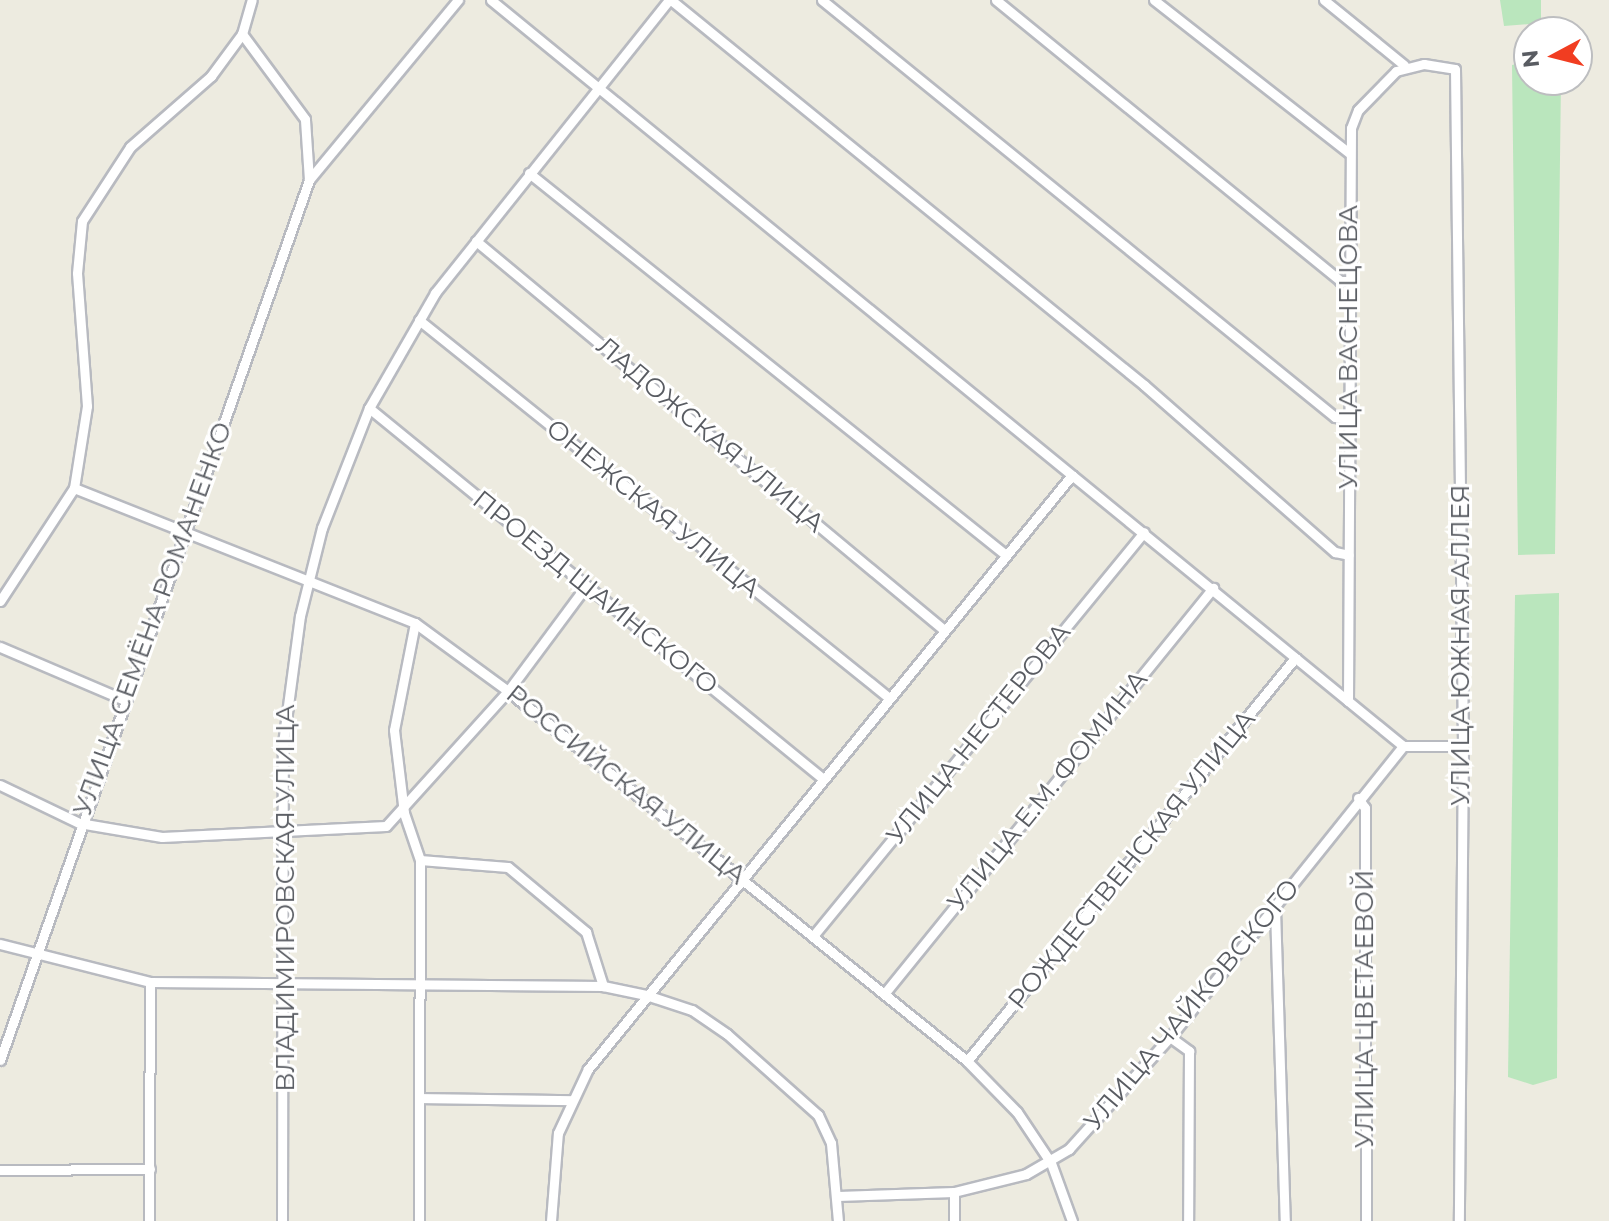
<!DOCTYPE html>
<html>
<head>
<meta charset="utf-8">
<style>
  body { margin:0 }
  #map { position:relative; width:1609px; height:1221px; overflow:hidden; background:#edebe0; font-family:Montserrat,sans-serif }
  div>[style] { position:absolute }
  .green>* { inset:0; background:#bae6bd }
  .roads { filter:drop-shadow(2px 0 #b8bac0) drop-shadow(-2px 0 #b8bac0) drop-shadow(0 2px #b8bac0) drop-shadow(0 -2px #b8bac0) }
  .street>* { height:9px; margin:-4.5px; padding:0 4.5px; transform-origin:4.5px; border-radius:4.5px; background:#fff }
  span { translate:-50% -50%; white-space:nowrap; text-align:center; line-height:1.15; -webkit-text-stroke:6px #fff; paint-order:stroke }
  .street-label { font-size:26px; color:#595c62 }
  .north { position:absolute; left:1513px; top:16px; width:80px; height:80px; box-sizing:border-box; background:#fff; border:2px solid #bdbec0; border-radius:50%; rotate:263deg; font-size:22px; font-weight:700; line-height:32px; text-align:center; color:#595c62 }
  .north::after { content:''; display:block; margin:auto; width:28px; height:36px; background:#f13d21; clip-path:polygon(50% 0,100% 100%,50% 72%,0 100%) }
</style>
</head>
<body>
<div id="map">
  <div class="green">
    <div style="clip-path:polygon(1500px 0,1541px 0,1541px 23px,1504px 26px)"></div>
    <div style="clip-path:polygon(1529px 61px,1529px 80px,1561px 80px,1555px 554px,1518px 555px,1512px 65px)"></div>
    <div style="clip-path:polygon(1559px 593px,1557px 1078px,1533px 1085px,1508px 1077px,1515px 595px)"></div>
  </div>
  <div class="roads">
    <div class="street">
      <div style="left:491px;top:0;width:1178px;rotate:39.28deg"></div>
      <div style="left:1403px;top:746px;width:60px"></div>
      <div style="left:671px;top:0;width:610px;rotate:39.14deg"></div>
      <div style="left:1144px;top:385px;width:254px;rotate:41.2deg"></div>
      <div style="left:1335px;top:552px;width:14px;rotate:12deg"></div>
      <div style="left:822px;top:0;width:661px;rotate:39.11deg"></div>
      <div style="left:1335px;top:417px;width:14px;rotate:8deg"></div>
      <div style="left:996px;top:0;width:444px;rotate:39.2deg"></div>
      <div style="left:1340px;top:281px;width:9px"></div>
      <div style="left:1154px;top:0;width:248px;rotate:38.1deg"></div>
      <div style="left:1324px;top:0;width:103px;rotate:39.1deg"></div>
      <div style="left:529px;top:173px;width:611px;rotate:38.69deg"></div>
      <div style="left:309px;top:180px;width:234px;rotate:-50.4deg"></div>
      <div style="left:476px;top:241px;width:609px;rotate:39.73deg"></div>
      <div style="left:419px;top:320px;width:602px;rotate:38.79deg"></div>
      <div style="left:369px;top:408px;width:585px;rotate:39.24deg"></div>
      <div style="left:74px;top:488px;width:367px;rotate:21.6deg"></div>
      <div style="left:415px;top:623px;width:115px;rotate:36.2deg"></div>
      <div style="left:508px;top:691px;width:590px;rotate:38.87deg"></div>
      <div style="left:967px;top:1061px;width:71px;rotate:45.6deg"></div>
      <div style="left:1017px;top:1112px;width:61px;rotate:56.3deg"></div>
      <div style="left:1051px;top:1163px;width:62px;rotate:70.1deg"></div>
      <div style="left:0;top:601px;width:135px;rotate:-56.8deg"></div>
      <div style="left:74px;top:488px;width:83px;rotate:-81deg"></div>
      <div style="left:87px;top:406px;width:133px;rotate:-94.3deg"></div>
      <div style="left:77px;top:273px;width:52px;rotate:-84.5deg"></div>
      <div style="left:82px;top:221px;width:88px;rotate:-57deg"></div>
      <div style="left:130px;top:147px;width:108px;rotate:-41.2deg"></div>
      <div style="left:211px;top:76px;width:52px;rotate:-53.6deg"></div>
      <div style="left:242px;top:34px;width:35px;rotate:-74deg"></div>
      <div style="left:415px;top:623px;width:109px;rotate:101.1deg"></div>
      <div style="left:394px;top:730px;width:84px;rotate:83.1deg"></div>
      <div style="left:404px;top:813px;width:50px;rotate:71.2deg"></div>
      <div style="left:420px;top:860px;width:361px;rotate:90.2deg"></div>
      <div style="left:0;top:647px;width:135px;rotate:23.1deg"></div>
      <div style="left:1348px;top:701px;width:573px;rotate:-89.7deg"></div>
      <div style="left:1351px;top:128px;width:19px;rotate:-69deg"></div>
      <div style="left:1358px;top:110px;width:54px;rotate:-45.7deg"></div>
      <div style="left:1396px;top:71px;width:29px;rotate:-14deg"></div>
      <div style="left:1424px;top:64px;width:31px;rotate:9deg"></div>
      <div style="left:1455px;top:69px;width:677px;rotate:89.32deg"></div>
      <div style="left:1463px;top:746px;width:475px;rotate:90.5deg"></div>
      <div style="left:0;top:785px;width:88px;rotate:25.7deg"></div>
      <div style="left:79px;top:823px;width:84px;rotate:9.6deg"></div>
      <div style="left:162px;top:837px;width:224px;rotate:-2.8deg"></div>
      <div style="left:386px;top:826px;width:182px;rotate:-47.9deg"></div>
      <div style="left:508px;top:691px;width:131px;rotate:-53.4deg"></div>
      <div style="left:1358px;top:798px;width:12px;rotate:55deg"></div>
      <div style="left:1365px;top:808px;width:413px;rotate:89.9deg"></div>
      <div style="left:420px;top:860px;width:88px;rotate:4.5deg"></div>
      <div style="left:508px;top:867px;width:102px;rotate:39.8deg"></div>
      <div style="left:586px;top:932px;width:57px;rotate:72.5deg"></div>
      <div style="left:1275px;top:909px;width:312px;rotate:88.2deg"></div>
      <div style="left:813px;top:936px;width:522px;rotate:-50.67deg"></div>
      <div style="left:0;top:944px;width:155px;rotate:14.2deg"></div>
      <div style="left:150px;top:982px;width:453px;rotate:0.5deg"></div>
      <div style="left:603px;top:986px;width:44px;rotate:11.8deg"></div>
      <div style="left:646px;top:995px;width:48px;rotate:18.1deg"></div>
      <div style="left:692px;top:1010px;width:42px;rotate:34.4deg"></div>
      <div style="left:727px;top:1034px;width:122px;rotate:41.7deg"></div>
      <div style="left:818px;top:1115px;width:31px;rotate:65deg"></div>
      <div style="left:831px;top:1143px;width:78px;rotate:84.9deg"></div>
      <div style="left:884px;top:994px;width:523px;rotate:-50.98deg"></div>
      <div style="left:1170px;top:1037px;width:24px;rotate:36deg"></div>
      <div style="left:1189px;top:1051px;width:170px;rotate:90.3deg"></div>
      <div style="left:0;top:1060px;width:933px;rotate:-70.65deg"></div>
      <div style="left:309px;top:180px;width:61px;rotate:-93.8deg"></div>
      <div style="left:305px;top:119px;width:106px;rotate:-126.5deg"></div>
      <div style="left:967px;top:1061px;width:520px;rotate:-50.86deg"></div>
      <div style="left:421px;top:1098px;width:150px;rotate:0.8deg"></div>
      <div style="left:0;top:1170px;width:150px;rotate:-0.4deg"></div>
      <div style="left:838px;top:1196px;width:116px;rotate:-2deg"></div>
      <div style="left:954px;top:1192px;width:74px;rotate:-14deg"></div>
      <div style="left:1026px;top:1174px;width:50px;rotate:-30.2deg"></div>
      <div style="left:1069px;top:1149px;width:151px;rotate:-48deg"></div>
      <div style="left:1170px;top:1037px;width:373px;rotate:-51.3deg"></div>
      <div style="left:149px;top:1221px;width:239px;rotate:-89.8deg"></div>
      <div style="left:282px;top:1221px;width:478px;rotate:-89.9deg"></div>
      <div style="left:283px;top:743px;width:128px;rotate:-82.4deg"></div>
      <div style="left:300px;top:616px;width:91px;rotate:-76deg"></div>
      <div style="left:322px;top:528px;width:129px;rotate:-68.6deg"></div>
      <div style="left:369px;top:408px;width:133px;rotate:-60.1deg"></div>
      <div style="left:435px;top:293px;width:375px;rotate:-51.4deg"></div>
      <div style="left:551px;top:1221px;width:88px;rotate:-85.5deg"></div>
      <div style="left:558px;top:1133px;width:71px;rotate:-64.9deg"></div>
      <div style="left:588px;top:1069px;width:766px;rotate:-50.83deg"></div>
      <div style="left:954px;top:1221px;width:29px;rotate:-90deg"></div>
    </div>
  </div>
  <div class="street-label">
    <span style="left:1349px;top:347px;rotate:-90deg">УЛИЦА ВАСНЕЦОВА</span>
    <span style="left:710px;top:435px;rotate:40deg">ЛАДОЖСКАЯ УЛИЦА</span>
    <span style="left:653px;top:509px;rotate:39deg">ОНЕЖСКАЯ УЛИЦА</span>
    <span style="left:595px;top:593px;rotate:39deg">ПРОЕЗД ШАИНСКОГО</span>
    <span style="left:153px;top:619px;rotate:-70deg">УЛИЦА СЕМЁНА РОМАНЕНКО</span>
    <span style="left:1461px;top:645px;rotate:-90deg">УЛИЦА ЮЖНАЯ АЛЛЕЯ</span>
    <span style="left:979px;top:734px;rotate:-51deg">УЛИЦА НЕСТЕРОВА</span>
    <span style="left:626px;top:785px;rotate:39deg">РОССИЙСКАЯ УЛИЦА</span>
    <span style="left:1048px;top:791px;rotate:-51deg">УЛИЦА Е.М. ФОМИНА</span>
    <span style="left:1132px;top:860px;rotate:-51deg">РОЖДЕСТВЕНСКАЯ УЛИЦА</span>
    <span style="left:286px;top:898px;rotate:-90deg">ВЛАДИМИРОВСКАЯ УЛИЦА</span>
    <span style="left:1192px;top:1005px;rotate:-50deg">УЛИЦА ЧАЙКОВСКОГО</span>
    <span style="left:1365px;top:1009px;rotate:-90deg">УЛИЦА ЦВЕТАЕВОЙ</span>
  </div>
  <div class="north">N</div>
</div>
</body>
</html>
